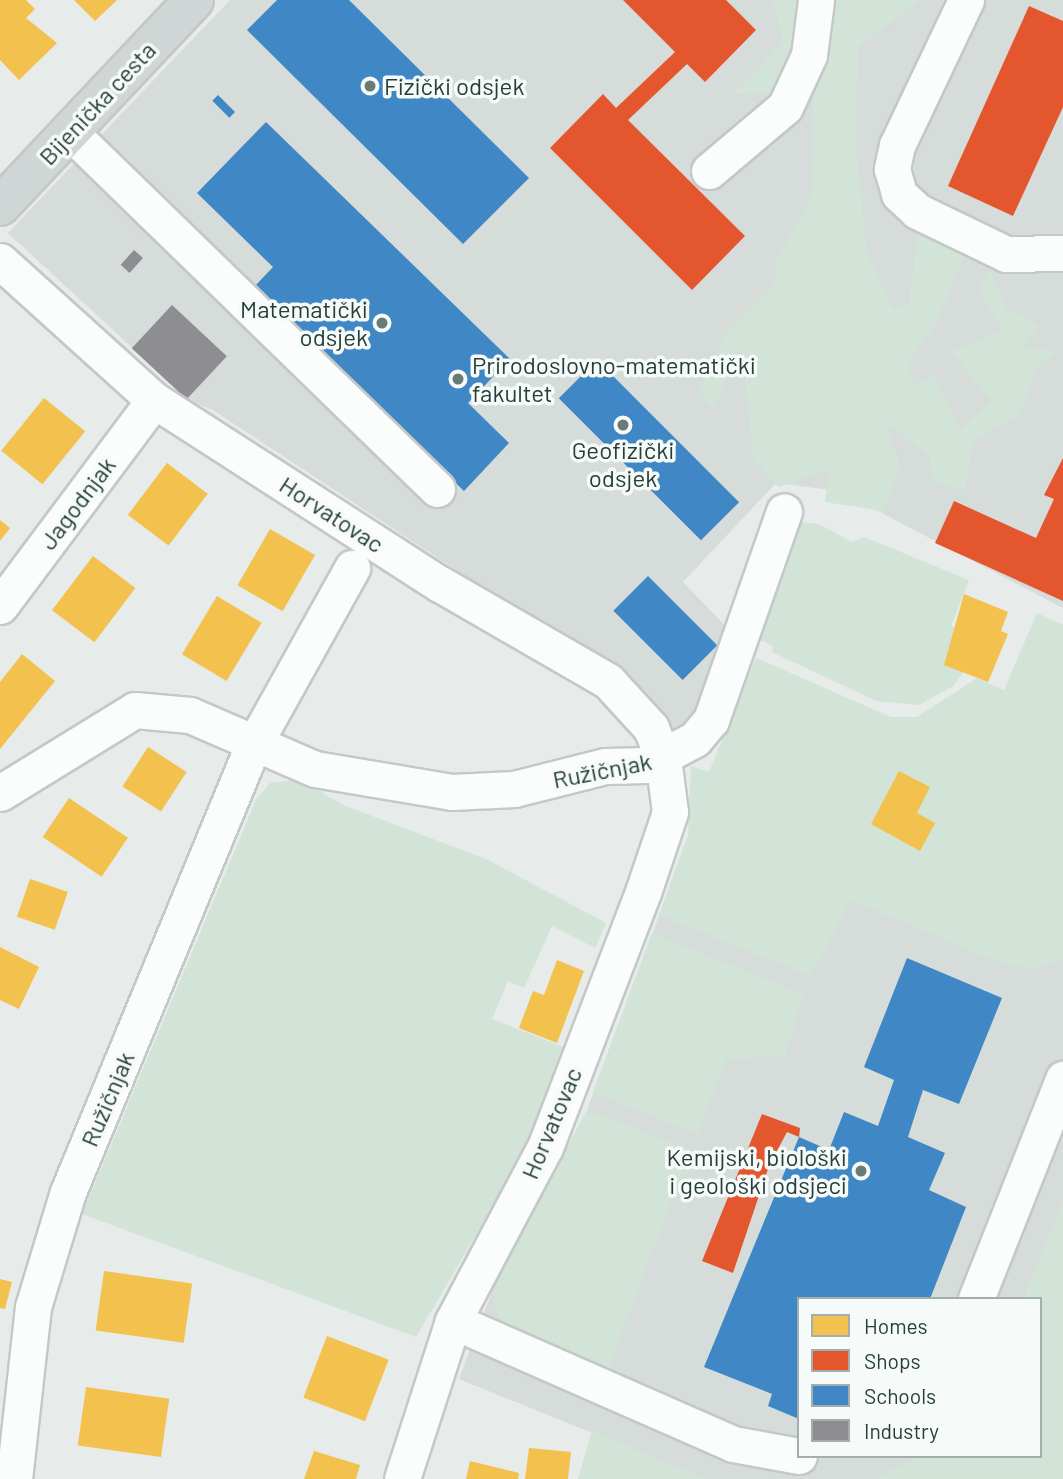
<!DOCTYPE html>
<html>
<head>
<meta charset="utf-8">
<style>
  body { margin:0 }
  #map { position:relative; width:1063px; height:1479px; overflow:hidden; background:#e7ebe9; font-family:Barlow,sans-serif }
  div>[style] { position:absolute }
  .built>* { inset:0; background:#d5dcd9 }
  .green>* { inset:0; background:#d2e3d7 }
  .homes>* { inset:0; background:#f2c14e; transform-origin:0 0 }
  .shops>* { inset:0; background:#e4572e }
  .schools>* { inset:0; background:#3f88c5; transform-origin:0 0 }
  .industry>* { inset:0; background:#8d8d92; transform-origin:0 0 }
  .roads { filter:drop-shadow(2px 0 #c4c8c6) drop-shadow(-2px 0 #c4c8c6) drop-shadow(0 2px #c4c8c6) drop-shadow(0 -2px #c4c8c6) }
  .minor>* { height:35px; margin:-17.5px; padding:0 17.5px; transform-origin:17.5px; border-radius:17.5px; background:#fbfcfc }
  .major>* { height:38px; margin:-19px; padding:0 19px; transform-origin:19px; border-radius:19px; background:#cfd6d5 }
  .dots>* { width:19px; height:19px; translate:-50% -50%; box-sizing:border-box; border:4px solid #f6faf8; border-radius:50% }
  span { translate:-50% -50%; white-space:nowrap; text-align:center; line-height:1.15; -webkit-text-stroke:7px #f6faf8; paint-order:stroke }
  .poi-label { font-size:24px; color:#253e39 }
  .left { translate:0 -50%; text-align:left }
  .right { translate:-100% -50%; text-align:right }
  .street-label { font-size:24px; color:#253e39 }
  .legend { position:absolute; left:797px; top:1297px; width:245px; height:161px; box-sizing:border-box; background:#f6faf8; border:2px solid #a2afac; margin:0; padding:9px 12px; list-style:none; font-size:21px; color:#253e39 }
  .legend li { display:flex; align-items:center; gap:14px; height:35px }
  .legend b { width:35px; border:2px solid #a2afac }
</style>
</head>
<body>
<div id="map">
  <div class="built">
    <div style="clip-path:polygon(230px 0,1063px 0,1063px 608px,840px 491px,776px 483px,683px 582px,733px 634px,706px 713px,673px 732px,640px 691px,213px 410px,190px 401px,8px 233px)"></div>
    <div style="clip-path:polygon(689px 835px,1037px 968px,1063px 959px,1063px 1201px,1024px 1299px,799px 1299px,799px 1456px,920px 1456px,877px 1479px,706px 1479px,459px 1379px,495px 1284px,587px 1110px)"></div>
  </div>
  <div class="green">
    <div style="clip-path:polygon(921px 0,859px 46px,855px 136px,867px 253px,893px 309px,909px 303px,918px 233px,968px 248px,936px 323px,908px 361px,914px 384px,933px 375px,960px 429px,992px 402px,951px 351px,1003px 331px,978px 290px,990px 268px,1005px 307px,1039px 325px,1024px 347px,1056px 352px,1037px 367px,1020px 413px,973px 443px,966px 489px,934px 483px,929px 456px,885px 422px,900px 466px,884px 511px,825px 502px,829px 469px,779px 487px,753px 459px,742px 348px,713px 409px,698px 390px,727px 332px,774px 285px,777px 258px,811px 200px,813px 92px,733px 94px,783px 43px,773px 1px)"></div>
    <div style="clip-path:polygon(792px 521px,819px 524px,852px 542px,864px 537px,969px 580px,951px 626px,959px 629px,964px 672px,953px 686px,919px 705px,876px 701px,772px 652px,773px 646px,754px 637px)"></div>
    <div style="clip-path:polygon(1037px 613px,1063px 625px,1063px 959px,1037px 968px,1007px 966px,851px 900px,811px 976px,659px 915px,688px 835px,691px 766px,709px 772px,756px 658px,891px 717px,917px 717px,977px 678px,1004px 690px)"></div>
    <div style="clip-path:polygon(300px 779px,343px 805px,486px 859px,606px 923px,595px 948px,552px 926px,524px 988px,508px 981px,492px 1019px,566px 1048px,519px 1162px,416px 1337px,82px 1214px,256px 800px,270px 783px)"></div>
    <div style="clip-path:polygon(652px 933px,804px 995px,785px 1056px,726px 1059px,698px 1134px,593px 1092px)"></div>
    <div style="clip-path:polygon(587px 1110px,691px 1149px,609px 1368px,523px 1336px,499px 1316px,494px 1302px,495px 1284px)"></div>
    <div style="clip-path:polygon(1063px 1201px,1063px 1479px,877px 1479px,920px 1456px,1040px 1456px,1040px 1299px,1024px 1299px)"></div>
    <div style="clip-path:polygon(592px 1431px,706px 1479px,578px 1479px)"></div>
  </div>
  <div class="homes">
    <div style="clip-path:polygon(0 0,26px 0,35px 9px,26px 18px,57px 43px,19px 80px,0 60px)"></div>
    <div style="clip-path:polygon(74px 0,117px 0,95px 21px)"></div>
    <div style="left:44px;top:398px;width:53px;height:68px;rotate:39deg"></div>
    <div style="left:167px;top:463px;width:51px;height:65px;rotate:37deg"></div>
    <div style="clip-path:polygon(0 520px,10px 528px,0 541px)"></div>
    <div style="left:270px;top:529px;width:52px;height:65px;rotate:30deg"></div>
    <div style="left:93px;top:556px;width:53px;height:68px;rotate:37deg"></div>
    <div style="clip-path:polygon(964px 594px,1008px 612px,1001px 631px,1008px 634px,988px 682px,944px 665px)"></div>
    <div style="left:217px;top:596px;width:52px;height:68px;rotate:31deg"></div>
    <div style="clip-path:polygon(22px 654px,55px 681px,0 749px,0 682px)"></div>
    <div style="left:148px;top:747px;width:46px;height:47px;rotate:33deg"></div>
    <div style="clip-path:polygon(899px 771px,930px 787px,917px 813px,935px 823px,920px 851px,871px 824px)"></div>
    <div style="left:69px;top:798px;width:71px;height:47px;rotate:34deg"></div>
    <div style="left:30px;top:879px;width:40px;height:40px;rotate:19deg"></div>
    <div style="clip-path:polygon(0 947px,39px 967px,19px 1009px,0 1000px)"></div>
    <div style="clip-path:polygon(557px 960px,584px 971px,557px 1043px,519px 1028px,533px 991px,544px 995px)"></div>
    <div style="left:104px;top:1271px;width:89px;height:60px;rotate:8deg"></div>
    <div style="clip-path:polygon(0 1279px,12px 1282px,5px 1309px,0 1308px)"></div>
    <div style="left:327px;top:1336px;width:66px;height:66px;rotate:21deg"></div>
    <div style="left:86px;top:1387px;width:84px;height:59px;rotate:8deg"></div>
    <div style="clip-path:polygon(529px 1448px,571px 1452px,568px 1479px,525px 1479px)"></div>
    <div style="clip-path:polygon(314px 1451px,360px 1465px,356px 1479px,304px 1479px)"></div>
    <div style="clip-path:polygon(470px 1461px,519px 1473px,518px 1479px,466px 1479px)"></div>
  </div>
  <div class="shops">
    <div style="clip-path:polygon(623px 0,726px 0,756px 30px,705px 82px,687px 64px,628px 120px,745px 236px,692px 290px,550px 148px,603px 94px,616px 108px,675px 52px)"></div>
    <div style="clip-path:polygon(1029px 6px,1063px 21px,1063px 107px,1013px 216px,948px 186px)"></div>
    <div style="clip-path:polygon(1063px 458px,1063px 601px,935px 543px,954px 501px,1036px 538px,1054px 499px,1044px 495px)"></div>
    <div style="clip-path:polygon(762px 1114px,800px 1128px,799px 1137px,787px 1132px,769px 1166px,733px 1273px,702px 1261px)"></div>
  </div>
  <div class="schools">
    <div style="clip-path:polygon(277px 0,349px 0,529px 178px,463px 244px,247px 30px)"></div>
    <div style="left:218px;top:95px;width:24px;height:8px;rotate:45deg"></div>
    <div style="clip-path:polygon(266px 122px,510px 359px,468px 403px,509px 443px,464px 491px,254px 287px,273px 267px,197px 193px)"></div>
    <div style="left:597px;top:360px;width:201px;height:54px;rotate:45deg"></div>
    <div style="left:648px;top:576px;width:98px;height:49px;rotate:45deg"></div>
    <div style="clip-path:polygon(907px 958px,1002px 998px,959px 1104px,923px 1090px,908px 1137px,945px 1153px,929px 1190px,966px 1207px,930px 1299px,799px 1299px,799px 1419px,768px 1406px,772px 1394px,704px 1367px,799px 1137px,829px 1150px,844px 1112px,878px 1126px,894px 1080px,864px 1067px)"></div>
  </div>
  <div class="industry">
    <div style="left:134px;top:250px;width:12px;height:20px;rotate:42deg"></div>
    <div style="left:172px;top:305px;width:75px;height:59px;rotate:43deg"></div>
  </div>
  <div class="roads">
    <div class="minor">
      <div style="left:966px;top:0;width:161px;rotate:115.4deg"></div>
      <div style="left:897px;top:145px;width:25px;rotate:102deg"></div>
      <div style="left:892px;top:169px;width:26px;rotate:74deg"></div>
      <div style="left:899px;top:194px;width:25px;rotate:43deg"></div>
      <div style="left:917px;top:211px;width:99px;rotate:25.8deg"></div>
      <div style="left:1006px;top:254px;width:57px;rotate:-1deg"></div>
      <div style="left:70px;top:132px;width:512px;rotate:44.21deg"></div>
      <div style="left:709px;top:171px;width:99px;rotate:-40.1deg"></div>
      <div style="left:785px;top:107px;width:57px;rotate:-65.2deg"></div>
      <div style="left:809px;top:55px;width:55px;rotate:-82.7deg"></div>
      <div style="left:0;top:261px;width:207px;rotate:42.1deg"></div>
      <div style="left:154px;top:400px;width:340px;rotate:32.8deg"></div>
      <div style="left:440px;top:584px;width:194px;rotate:30deg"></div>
      <div style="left:608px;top:681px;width:64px;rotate:47.5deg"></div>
      <div style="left:651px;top:728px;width:32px;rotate:68deg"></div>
      <div style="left:663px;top:758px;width:54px;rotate:82.6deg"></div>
      <div style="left:670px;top:812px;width:84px;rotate:108.6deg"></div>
      <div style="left:643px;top:892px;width:273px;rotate:111deg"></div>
      <div style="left:545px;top:1147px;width:197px;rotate:117.9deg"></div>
      <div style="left:453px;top:1321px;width:166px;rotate:107.9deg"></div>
      <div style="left:0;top:606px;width:257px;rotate:-53.2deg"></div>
      <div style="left:0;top:793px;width:158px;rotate:-31.6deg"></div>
      <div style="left:135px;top:710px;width:55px;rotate:5.2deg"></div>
      <div style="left:190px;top:715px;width:136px;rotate:23.4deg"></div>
      <div style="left:315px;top:769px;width:139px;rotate:9.5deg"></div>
      <div style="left:452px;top:792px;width:62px;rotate:-2.8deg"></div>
      <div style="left:514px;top:789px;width:94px;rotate:-14.2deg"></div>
      <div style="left:605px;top:766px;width:41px;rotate:-1.4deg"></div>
      <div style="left:646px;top:765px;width:55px;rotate:-28deg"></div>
      <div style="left:695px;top:739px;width:25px;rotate:-50deg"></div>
      <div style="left:711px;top:720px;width:221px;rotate:-70.7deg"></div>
      <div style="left:976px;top:1299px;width:237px;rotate:-68.4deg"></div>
      <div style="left:453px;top:1321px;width:306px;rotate:23.7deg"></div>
      <div style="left:733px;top:1444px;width:67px;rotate:10.3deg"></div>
      <div style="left:14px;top:1479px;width:173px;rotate:-83.7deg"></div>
      <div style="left:33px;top:1307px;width:120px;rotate:-73.1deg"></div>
      <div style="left:68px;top:1192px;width:483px;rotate:-67.5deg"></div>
      <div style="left:253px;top:746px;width:204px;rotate:-60.9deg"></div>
    </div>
    <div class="major">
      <div style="left:0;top:206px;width:283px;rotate:-46.7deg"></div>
    </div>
  </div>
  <div class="dots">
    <div style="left:370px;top:86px;background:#697b77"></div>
    <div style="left:382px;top:323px;background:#697b77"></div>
    <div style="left:458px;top:379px;background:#697b77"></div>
    <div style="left:623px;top:425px;background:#697b77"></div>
    <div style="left:861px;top:1171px;background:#697b77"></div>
  </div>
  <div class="poi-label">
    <span class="left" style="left:384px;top:86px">Fizički odsjek</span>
    <span class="right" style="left:368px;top:323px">Matematički<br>odsjek</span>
    <span class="left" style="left:472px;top:379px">Prirodoslovno-matematički<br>fakultet</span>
    <span style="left:623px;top:464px">Geofizički<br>odsjek</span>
    <span class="right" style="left:847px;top:1171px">Kemijski, biološki<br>i geološki odsjeci</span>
  </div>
  <div class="street-label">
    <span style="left:97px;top:103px;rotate:-47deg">Bijenička cesta</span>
    <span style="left:77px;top:503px;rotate:-53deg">Jagodnjak</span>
    <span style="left:332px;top:514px;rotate:33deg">Horvatovac</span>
    <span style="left:602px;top:770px;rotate:-11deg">Ružičnjak</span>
    <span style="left:107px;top:1099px;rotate:-67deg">Ružičnjak</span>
    <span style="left:551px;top:1123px;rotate:-67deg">Horvatovac</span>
  </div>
  <ul class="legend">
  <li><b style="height:19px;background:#f2c14e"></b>Homes</li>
  <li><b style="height:19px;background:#e4572e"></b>Shops</li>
  <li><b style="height:19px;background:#3f88c5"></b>Schools</li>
  <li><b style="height:19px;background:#8d8d92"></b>Industry</li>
  </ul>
</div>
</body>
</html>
